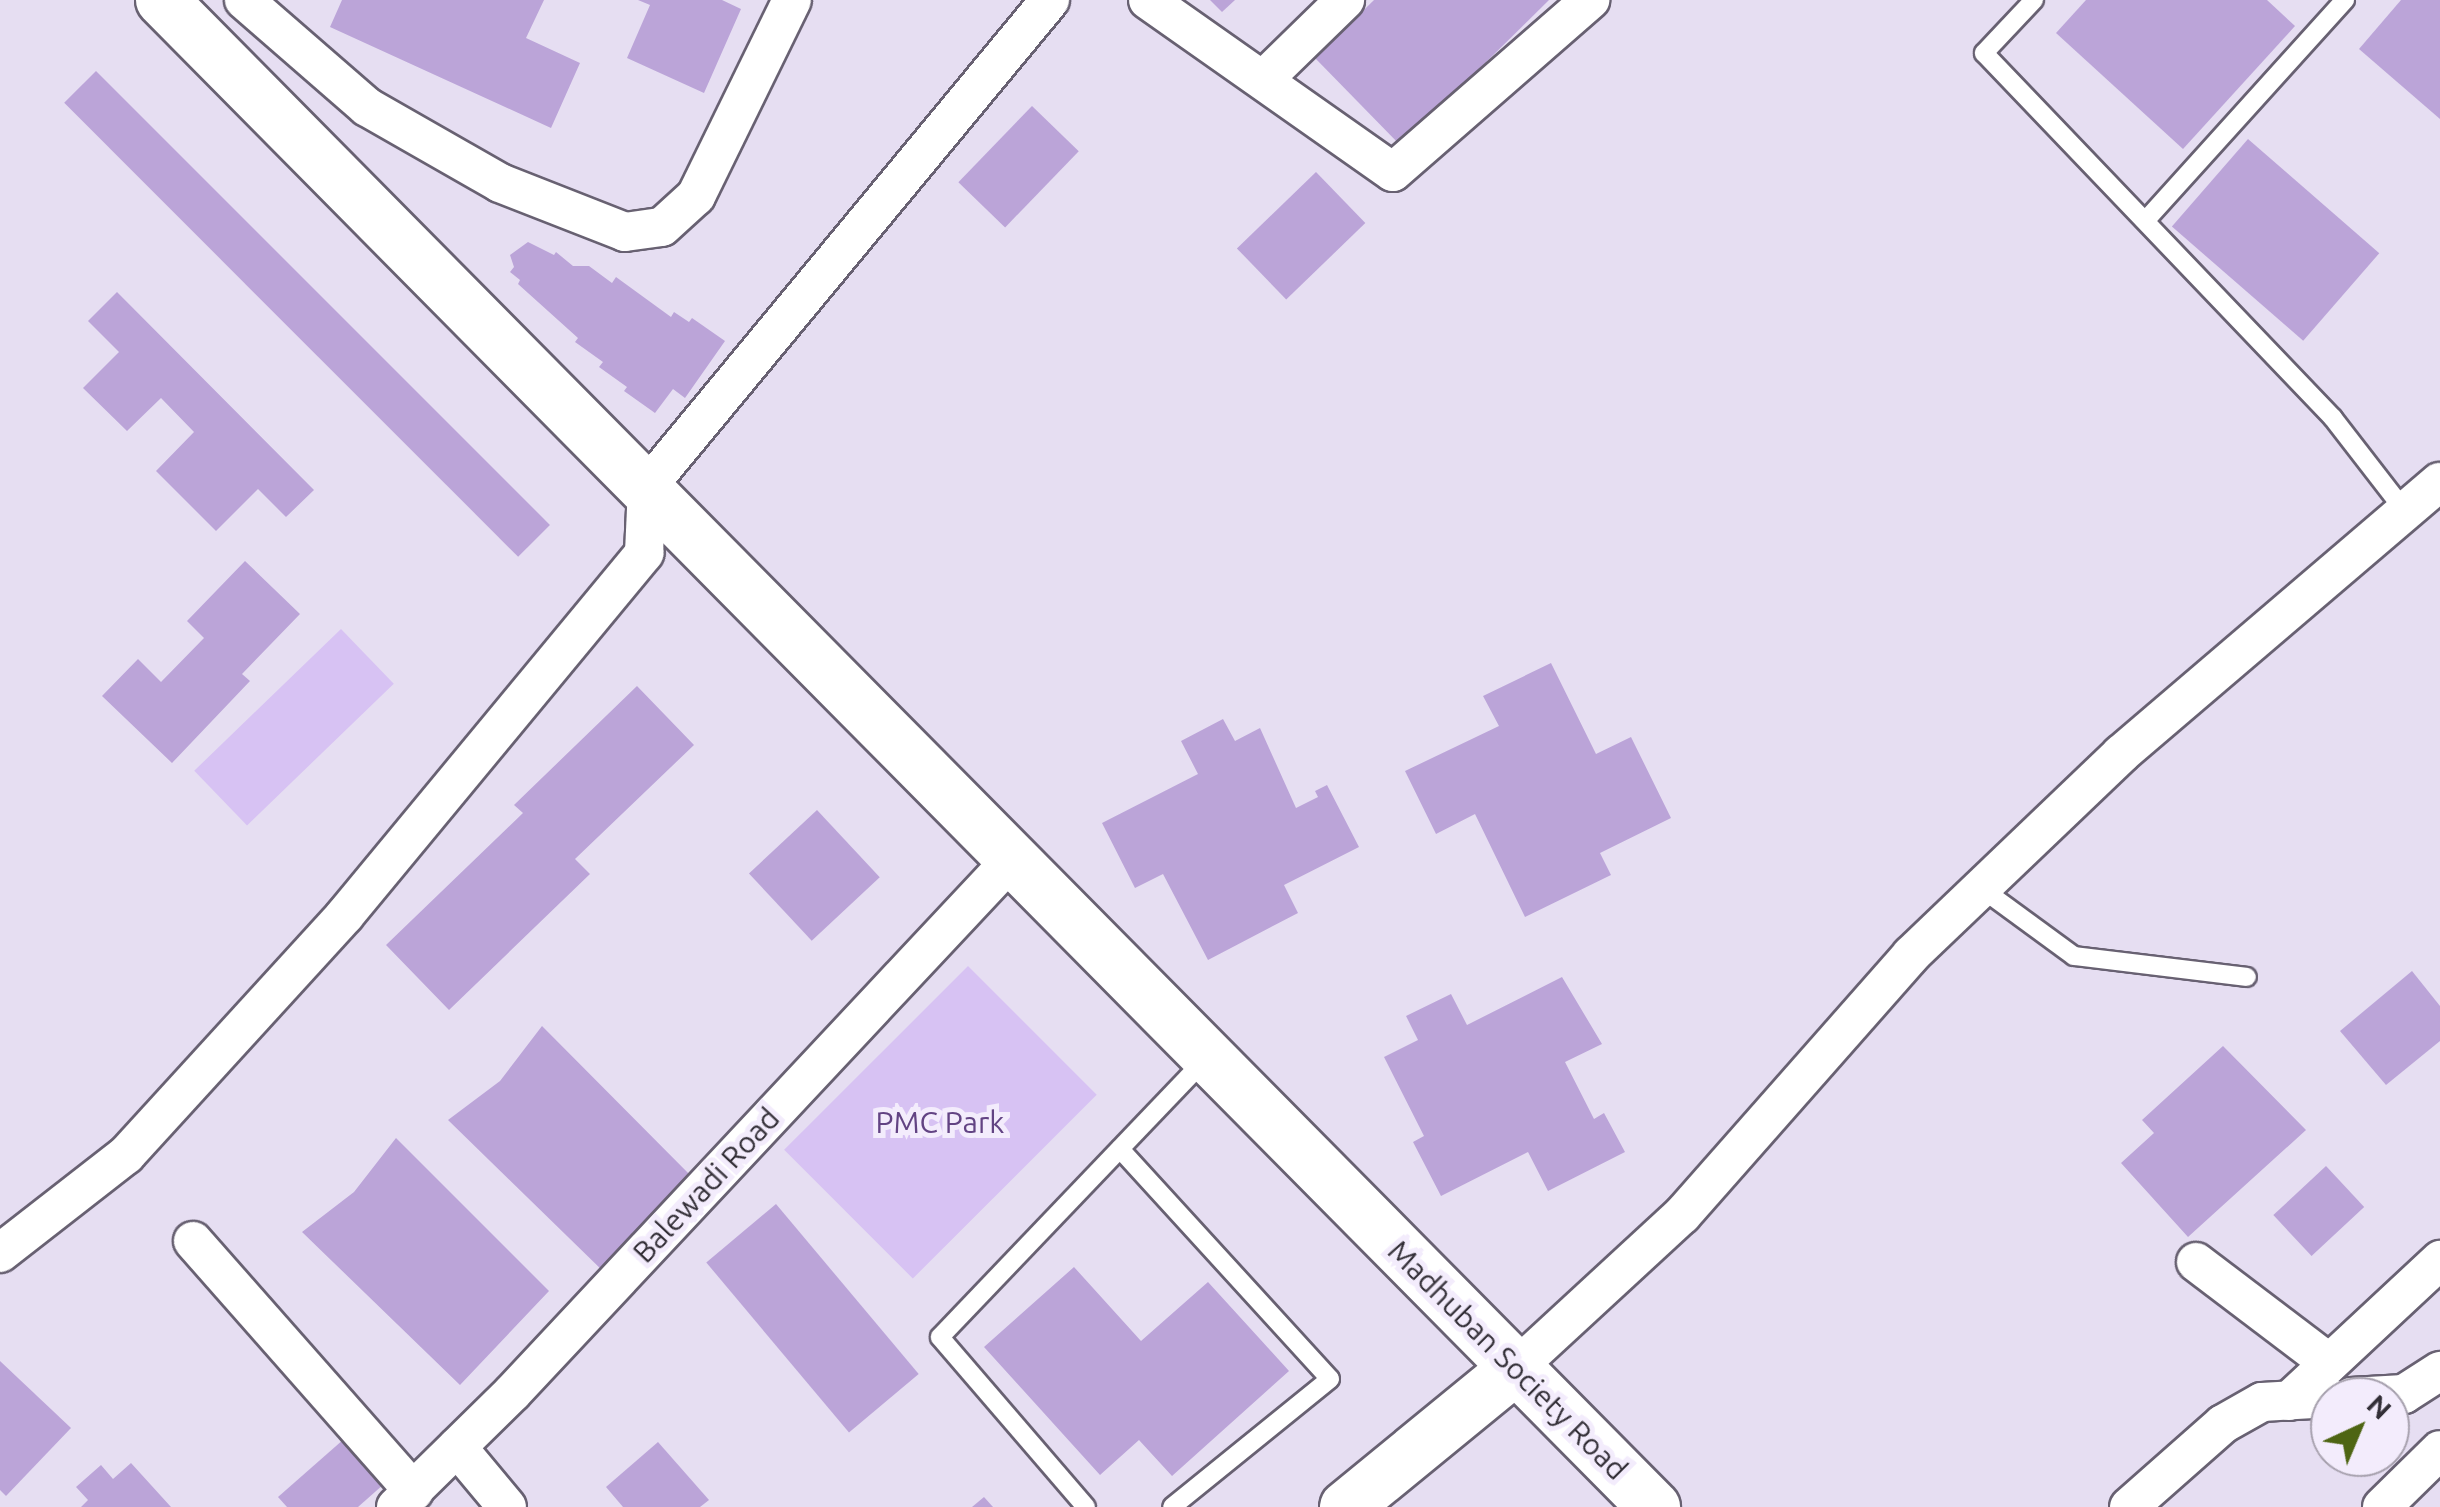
<!DOCTYPE html>
<html>
<head>
<meta charset="utf-8">
<style>
  body { margin:0 }
  #map { position:relative; width:2440px; height:1507px; overflow:hidden; background:#e6def2; font-family:Ubuntu,sans-serif }
  div>[style] { position:absolute }
  .green>* { inset:0; background:#d7c2f3; transform-origin:0 0 }
  .building>* { inset:0; background:#bba4d8; transform-origin:0 0 }
  .roads { filter:drop-shadow(2px 0 #686172) drop-shadow(-2px 0 #686172) drop-shadow(0 2px #686172) drop-shadow(0 -2px #686172) }
  .lane>* { height:18px; margin:-9px; padding:0 9px; transform-origin:9px; border-radius:9px; background:#fff }
  .street>* { height:38px; margin:-19px; padding:0 19px; transform-origin:19px; border-radius:19px; background:#fff }
  .secondary>* { height:52px; margin:-26px; padding:0 26px; transform-origin:26px; border-radius:26px; background:#fff }
  span { translate:-50% -50%; white-space:nowrap; text-align:center; line-height:1.15; -webkit-text-stroke:10px #f3ecfc; paint-order:stroke }
  .park-label { font-size:30px; color:#624383 }
  .street-label { font-size:30px; color:#332f37 }
  .north { position:absolute; left:2310px; top:1377px; width:100px; height:100px; box-sizing:border-box; background:#f3ecfc; border:2px solid #a6a0ad; border-radius:50%; rotate:44deg; font-size:28px; font-weight:700; line-height:40px; text-align:center; color:#332f37 }
  .north::after { content:''; display:block; margin:auto; width:35px; height:45px; background:#4e6513; clip-path:polygon(50% 0,100% 100%,50% 72%,0 100%) }
</style>
</head>
<body>
<div id="map">
  <div class="green">
    <div style="left:341px;top:629px;width:76px;height:204px;rotate:46deg"></div>
    <div style="left:968px;top:966px;width:182px;height:260px;rotate:45deg"></div>
  </div>
  <div class="building">
    <div style="clip-path:polygon(342px 0,544px 0,526px 38px,580px 63px,551px 128px,330px 27px)"></div>
    <div style="clip-path:polygon(638px 0,722px 0,741px 9px,704px 93px,627px 58px,650px 5px)"></div>
    <div style="clip-path:polygon(1210px 0,1235px 0,1222px 12px)"></div>
    <div style="clip-path:polygon(1374px 0,1549px 0,1401px 146px,1315px 58px)"></div>
    <div style="clip-path:polygon(2086px 0,2267px 0,2295px 26px,2183px 149px,2056px 33px)"></div>
    <div style="clip-path:polygon(2401px 0,2440px 0,2440px 119px,2359px 49px)"></div>
    <div style="left:96px;top:71px;width:642px;height:45px;rotate:45deg"></div>
    <div style="left:1032px;top:106px;width:65px;height:106px;rotate:44deg"></div>
    <div style="left:2248px;top:139px;width:174px;height:116px;rotate:41deg"></div>
    <div style="left:1316px;top:172px;width:71px;height:110px;rotate:46deg"></div>
    <div style="clip-path:polygon(528px 242px,554px 255px,556px 252px,573px 266px,589px 266px,612px 283px,616px 277px,671px 317px,674px 312px,689px 322px,692px 318px,725px 341px,685px 398px,673px 389px,655px 413px,624px 391px,627px 387px,599px 367px,603px 362px,575px 342px,578px 338px,518px 284px,520px 280px,510px 272px,514px 267px,510px 255px)"></div>
    <div style="clip-path:polygon(117px 292px,314px 490px,286px 517px,258px 489px,216px 531px,156px 471px,194px 432px,161px 398px,127px 431px,83px 388px,119px 352px,88px 321px)"></div>
    <div style="clip-path:polygon(245px 561px,300px 614px,242px 674px,250px 681px,172px 763px,102px 696px,138px 659px,161px 682px,204px 638px,187px 621px)"></div>
    <div style="clip-path:polygon(1551px 663px,1596px 754px,1631px 737px,1671px 818px,1600px 853px,1611px 875px,1525px 917px,1475px 814px,1436px 834px,1405px 771px,1499px 726px,1483px 696px)"></div>
    <div style="clip-path:polygon(637px 686px,694px 745px,575px 859px,590px 874px,449px 1010px,386px 945px,523px 813px,514px 805px)"></div>
    <div style="clip-path:polygon(1223px 719px,1235px 741px,1260px 728px,1296px 808px,1318px 797px,1315px 791px,1327px 785px,1359px 847px,1284px 885px,1298px 913px,1208px 960px,1163px 874px,1135px 888px,1102px 823px,1198px 774px,1181px 741px)"></div>
    <div style="left:817px;top:810px;width:92px;height:93px;rotate:47deg"></div>
    <div style="clip-path:polygon(2412px 971px,2440px 1006px,2440px 1041px,2386px 1085px,2340px 1031px)"></div>
    <div style="clip-path:polygon(1562px 977px,1602px 1044px,1565px 1062px,1594px 1119px,1604px 1113px,1625px 1152px,1548px 1191px,1528px 1152px,1441px 1196px,1413px 1142px,1424px 1136px,1384px 1057px,1418px 1040px,1406px 1016px,1451px 994px,1467px 1025px)"></div>
    <div style="clip-path:polygon(542px 1026px,695px 1180px,606px 1274px,448px 1120px,500px 1081px)"></div>
    <div style="clip-path:polygon(2223px 1046px,2306px 1130px,2188px 1237px,2121px 1163px,2154px 1133px,2142px 1120px)"></div>
    <div style="clip-path:polygon(396px 1138px,549px 1291px,460px 1385px,302px 1232px,354px 1192px)"></div>
    <div style="left:2326px;top:1166px;width:56px;height:72px;rotate:47deg"></div>
    <div style="left:776px;top:1204px;width:222px;height:91px;rotate:50deg"></div>
    <div style="clip-path:polygon(1074px 1267px,1141px 1341px,1208px 1282px,1289px 1371px,1172px 1476px,1139px 1440px,1100px 1475px,984px 1347px)"></div>
    <div style="clip-path:polygon(0 1361px,71px 1428px,6px 1496px,0 1490px)"></div>
    <div style="clip-path:polygon(344px 1439px,384px 1484px,358px 1507px,287px 1507px,278px 1497px)"></div>
    <div style="clip-path:polygon(658px 1442px,709px 1500px,700px 1507px,623px 1507px,606px 1487px)"></div>
    <div style="clip-path:polygon(131px 1463px,171px 1507px,81px 1507px,88px 1500px,76px 1487px,101px 1465px,113px 1479px)"></div>
    <div style="clip-path:polygon(984px 1497px,993px 1507px,972px 1507px)"></div>
  </div>
  <div class="roads">
    <div class="lane">
      <div style="left:2034px;top:0;width:73px;rotate:133.3deg"></div>
      <div style="left:1984px;top:53px;width:505px;rotate:46.28deg"></div>
      <div style="left:2333px;top:418px;width:118px;rotate:52.3deg"></div>
      <div style="left:2146px;top:220px;width:297px;rotate:-47.9deg"></div>
      <div style="left:1981px;top:888px;width:115px;rotate:36.2deg"></div>
      <div style="left:2074px;top:956px;width:174px;rotate:6.9deg"></div>
      <div style="left:1120px;top:1149px;width:311px;rotate:47.6deg"></div>
      <div style="left:1330px;top:1379px;width:203px;rotate:141deg"></div>
      <div style="left:1086px;top:1507px;width:224px;rotate:-130.7deg"></div>
      <div style="left:940px;top:1337px;width:382px;rotate:-46.3deg"></div>
    </div>
    <div class="street">
      <div style="left:244px;top:0;width:163px;rotate:41deg"></div>
      <div style="left:367px;top:107px;width:153px;rotate:29.7deg"></div>
      <div style="left:500px;top:183px;width:134px;rotate:21.4deg"></div>
      <div style="left:625px;top:232px;width:37px;rotate:-8deg"></div>
      <div style="left:662px;top:227px;width:46px;rotate:-42.4deg"></div>
      <div style="left:696px;top:196px;width:218px;rotate:-63.9deg"></div>
      <div style="left:1148px;top:0;width:299px;rotate:35.1deg"></div>
      <div style="left:1393px;top:172px;width:262px;rotate:-41.1deg"></div>
      <div style="left:1265px;top:78px;width:112px;rotate:-44.3deg"></div>
      <div style="left:193px;top:1241px;width:334px;rotate:48.6deg"></div>
      <div style="left:0;top:1253px;width:160px;rotate:-37.9deg"></div>
      <div style="left:126px;top:1155px;width:325px;rotate:-47.6deg"></div>
      <div style="left:345px;top:915px;width:470px;rotate:-50.4deg"></div>
      <div style="left:644px;top:553px;width:66px;rotate:-87.4deg"></div>
      <div style="left:647px;top:487px;width:632px;rotate:-50.39deg"></div>
      <div style="left:2196px;top:1262px;width:167px;rotate:37.2deg"></div>
      <div style="left:1516px;top:1368px;width:226px;rotate:-42.7deg"></div>
      <div style="left:1682px;top:1215px;width:346px;rotate:-48.6deg"></div>
      <div style="left:1911px;top:955px;width:291px;rotate:-43.7deg"></div>
      <div style="left:2121px;top:754px;width:419px;rotate:-40.5deg"></div>
      <div style="left:2351px;top:1397px;width:53px;rotate:-3.2deg"></div>
      <div style="left:2404px;top:1394px;width:43px;rotate:-32.6deg"></div>
      <div style="left:2289px;top:1401px;width:207px;rotate:-43deg"></div>
      <div style="left:457px;top:1447px;width:78px;rotate:50.2deg"></div>
      <div style="left:396px;top:1507px;width:163px;rotate:-44.5deg"></div>
      <div style="left:512px;top:1393px;width:732px;rotate:-46.88deg"></div>
      <div style="left:2129px;top:1507px;width:125px;rotate:-41.4deg"></div>
      <div style="left:2223px;top:1424px;width:45px;rotate:-29.4deg"></div>
      <div style="left:2262px;top:1402px;width:68px;rotate:-3.4deg"></div>
      <div style="left:2382px;top:1507px;width:81px;rotate:-44.5deg"></div>
    </div>
    <div class="secondary">
      <div style="left:162px;top:0;width:2121px;rotate:45.29deg"></div>
      <div style="left:1346px;top:1507px;width:220px;rotate:-39.3deg"></div>
    </div>
  </div>
  <div class="park-label">
    <span style="left:940px;top:1122px">PMC Park</span>
  </div>
  <div class="street-label">
    <span style="left:706px;top:1185px;rotate:-47deg">Balewadi Road</span>
    <span style="left:1508px;top:1360px;rotate:45deg">Madhuban Society Road</span>
  </div>
  <div class="north">N</div>
</div>
</body>
</html>
